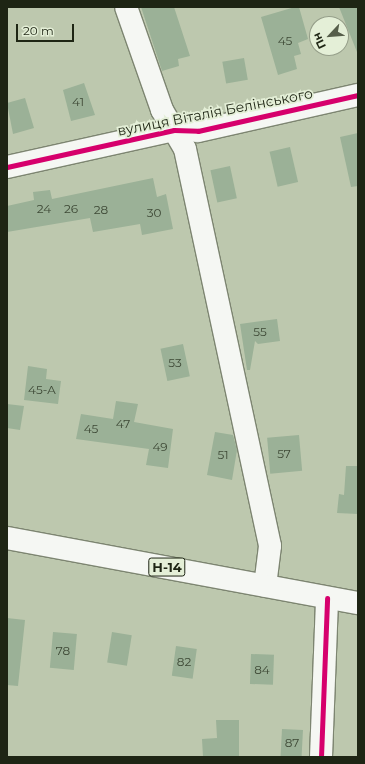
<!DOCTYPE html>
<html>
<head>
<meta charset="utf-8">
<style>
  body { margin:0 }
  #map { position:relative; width:365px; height:764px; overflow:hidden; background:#bdc8ae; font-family:Montserrat,sans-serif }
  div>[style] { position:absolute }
  .building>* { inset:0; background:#9bb197; transform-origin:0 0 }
  .roads { filter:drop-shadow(1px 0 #7d8571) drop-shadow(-1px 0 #7d8571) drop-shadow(0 1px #7d8571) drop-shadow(0 -1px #7d8571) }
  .minor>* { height:22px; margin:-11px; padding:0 11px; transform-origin:11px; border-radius:11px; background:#f5f7f3 }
  .major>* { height:22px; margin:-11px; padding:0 11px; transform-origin:11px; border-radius:11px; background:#f5f7f3 }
  .cycleway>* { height:5px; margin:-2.5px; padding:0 2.5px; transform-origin:2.5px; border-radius:2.5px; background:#d6006c }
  span { translate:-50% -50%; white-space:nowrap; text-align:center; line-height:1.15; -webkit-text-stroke:3.5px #e4efd7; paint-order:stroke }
  .number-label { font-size:12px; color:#3d4835 }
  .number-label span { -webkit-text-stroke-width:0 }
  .shield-label span { padding:1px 3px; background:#e4efd7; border:1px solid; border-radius:3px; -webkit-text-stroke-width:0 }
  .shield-label { font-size:13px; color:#1e2514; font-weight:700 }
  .street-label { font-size:14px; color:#1e2514 }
  .frame { position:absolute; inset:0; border:8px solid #1e2514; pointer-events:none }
  .north { position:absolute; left:309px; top:16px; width:40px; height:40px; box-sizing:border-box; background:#e4efd7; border:1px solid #959e89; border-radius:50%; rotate:244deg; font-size:11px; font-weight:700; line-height:16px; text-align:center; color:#1e2514 }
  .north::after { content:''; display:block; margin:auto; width:14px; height:18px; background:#565e4a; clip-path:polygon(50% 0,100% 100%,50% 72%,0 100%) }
  .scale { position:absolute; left:16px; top:24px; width:58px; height:18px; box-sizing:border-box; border:2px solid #1e2514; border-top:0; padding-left:5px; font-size:12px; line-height:14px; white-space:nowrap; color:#1e2514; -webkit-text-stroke:3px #e4efd7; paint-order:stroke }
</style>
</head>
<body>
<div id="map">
  <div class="building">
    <div style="clip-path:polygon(141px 7px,174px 7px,190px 56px,178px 59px,179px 66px,162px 71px)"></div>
    <div style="clip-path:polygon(295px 7px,299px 7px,308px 39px,298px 43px,301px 54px,294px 56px,297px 69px,278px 75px,261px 17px)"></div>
    <div style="clip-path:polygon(339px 7px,358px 7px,358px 52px,357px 52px)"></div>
    <div style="left:244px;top:58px;width:22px;height:22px;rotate:80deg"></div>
    <div style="clip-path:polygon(84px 83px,95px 115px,71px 121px,63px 90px)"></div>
    <div style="clip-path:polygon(25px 98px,34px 128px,13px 134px,7px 103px)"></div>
    <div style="clip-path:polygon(358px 133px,358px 186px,351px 187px,340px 137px)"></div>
    <div style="left:290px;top:147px;width:36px;height:21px;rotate:77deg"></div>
    <div style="left:230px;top:166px;width:33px;height:20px;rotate:78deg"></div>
    <div style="clip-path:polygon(153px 178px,157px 197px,166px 194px,173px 229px,142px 235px,140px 224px,93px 232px,90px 218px,7px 232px,7px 206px,34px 200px,33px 192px,50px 190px,52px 199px)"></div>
    <div style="clip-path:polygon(277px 319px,280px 341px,258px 344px,255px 341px,250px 370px,247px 370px,240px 324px)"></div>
    <div style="left:183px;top:344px;width:33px;height:23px;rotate:78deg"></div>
    <div style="clip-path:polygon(28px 366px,47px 369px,46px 379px,61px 381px,58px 404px,24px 400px)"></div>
    <div style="clip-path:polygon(116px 401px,138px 404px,134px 422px,173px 429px,168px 468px,146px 465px,149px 449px,76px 439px,81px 414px,113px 419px)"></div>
    <div style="clip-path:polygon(7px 404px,24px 406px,20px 430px,7px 428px)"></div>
    <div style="clip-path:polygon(215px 432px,233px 435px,237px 450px,232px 480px,207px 475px)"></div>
    <div style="left:299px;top:435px;width:36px;height:32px;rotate:85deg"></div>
    <div style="clip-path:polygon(346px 466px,358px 466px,358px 514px,337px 513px,339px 494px,344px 495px)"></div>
    <div style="clip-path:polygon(7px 618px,25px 620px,18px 686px,7px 685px)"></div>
    <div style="left:53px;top:632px;width:24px;height:36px;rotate:5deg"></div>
    <div style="left:112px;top:632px;width:20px;height:31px;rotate:9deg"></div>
    <div style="left:176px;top:646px;width:21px;height:30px;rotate:8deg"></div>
    <div style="left:251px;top:654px;width:23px;height:30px;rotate:2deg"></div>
    <div style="clip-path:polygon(216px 720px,239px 720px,239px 757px,203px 757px,202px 739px,217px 738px)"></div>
    <div style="left:282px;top:729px;width:21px;height:28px;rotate:3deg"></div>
  </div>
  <div class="roads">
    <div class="minor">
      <div style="left:126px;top:7px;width:109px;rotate:70.7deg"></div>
      <div style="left:162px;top:110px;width:45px;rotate:59.5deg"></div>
      <div style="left:185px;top:149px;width:406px;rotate:77.9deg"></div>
      <div style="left:270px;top:546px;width:40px;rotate:97.1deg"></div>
      <div style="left:7px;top:167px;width:171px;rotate:-12.5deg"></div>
      <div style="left:174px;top:130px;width:24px;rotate:2deg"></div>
      <div style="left:198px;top:131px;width:164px;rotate:-12.7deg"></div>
      <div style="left:321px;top:757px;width:159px;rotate:-87.8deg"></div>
    </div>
    <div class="major">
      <div style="left:7px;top:538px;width:357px;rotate:10.5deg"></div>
    </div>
  </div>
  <div class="cycleway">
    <div style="left:7px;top:167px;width:171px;rotate:-12.5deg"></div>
    <div style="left:174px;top:130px;width:24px;rotate:2deg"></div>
    <div style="left:198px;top:131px;width:164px;rotate:-12.7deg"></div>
    <div style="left:321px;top:757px;width:159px;rotate:-87.8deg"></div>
  </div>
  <div class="number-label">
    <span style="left:285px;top:41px">45</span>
    <span style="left:78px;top:102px">41</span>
    <span style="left:44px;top:209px">24</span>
    <span style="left:71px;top:209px">26</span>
    <span style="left:101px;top:210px">28</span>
    <span style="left:154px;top:213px">30</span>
    <span style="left:260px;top:332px">55</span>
    <span style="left:175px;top:363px">53</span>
    <span style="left:42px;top:390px">45-А</span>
    <span style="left:123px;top:424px">47</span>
    <span style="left:91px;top:429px">45</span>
    <span style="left:160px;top:447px">49</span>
    <span style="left:284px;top:454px">57</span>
    <span style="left:223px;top:455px">51</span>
    <span style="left:63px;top:651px">78</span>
    <span style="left:184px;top:662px">82</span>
    <span style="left:262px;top:670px">84</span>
    <span style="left:292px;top:743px">87</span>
  </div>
  <div class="shield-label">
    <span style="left:167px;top:567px">Н-14</span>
  </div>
  <div class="street-label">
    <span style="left:215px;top:112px;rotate:-11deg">вулиця Віталія Белінського</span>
  </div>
  <div class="frame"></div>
  <div class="north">Пн</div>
  <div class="scale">20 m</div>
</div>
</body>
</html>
